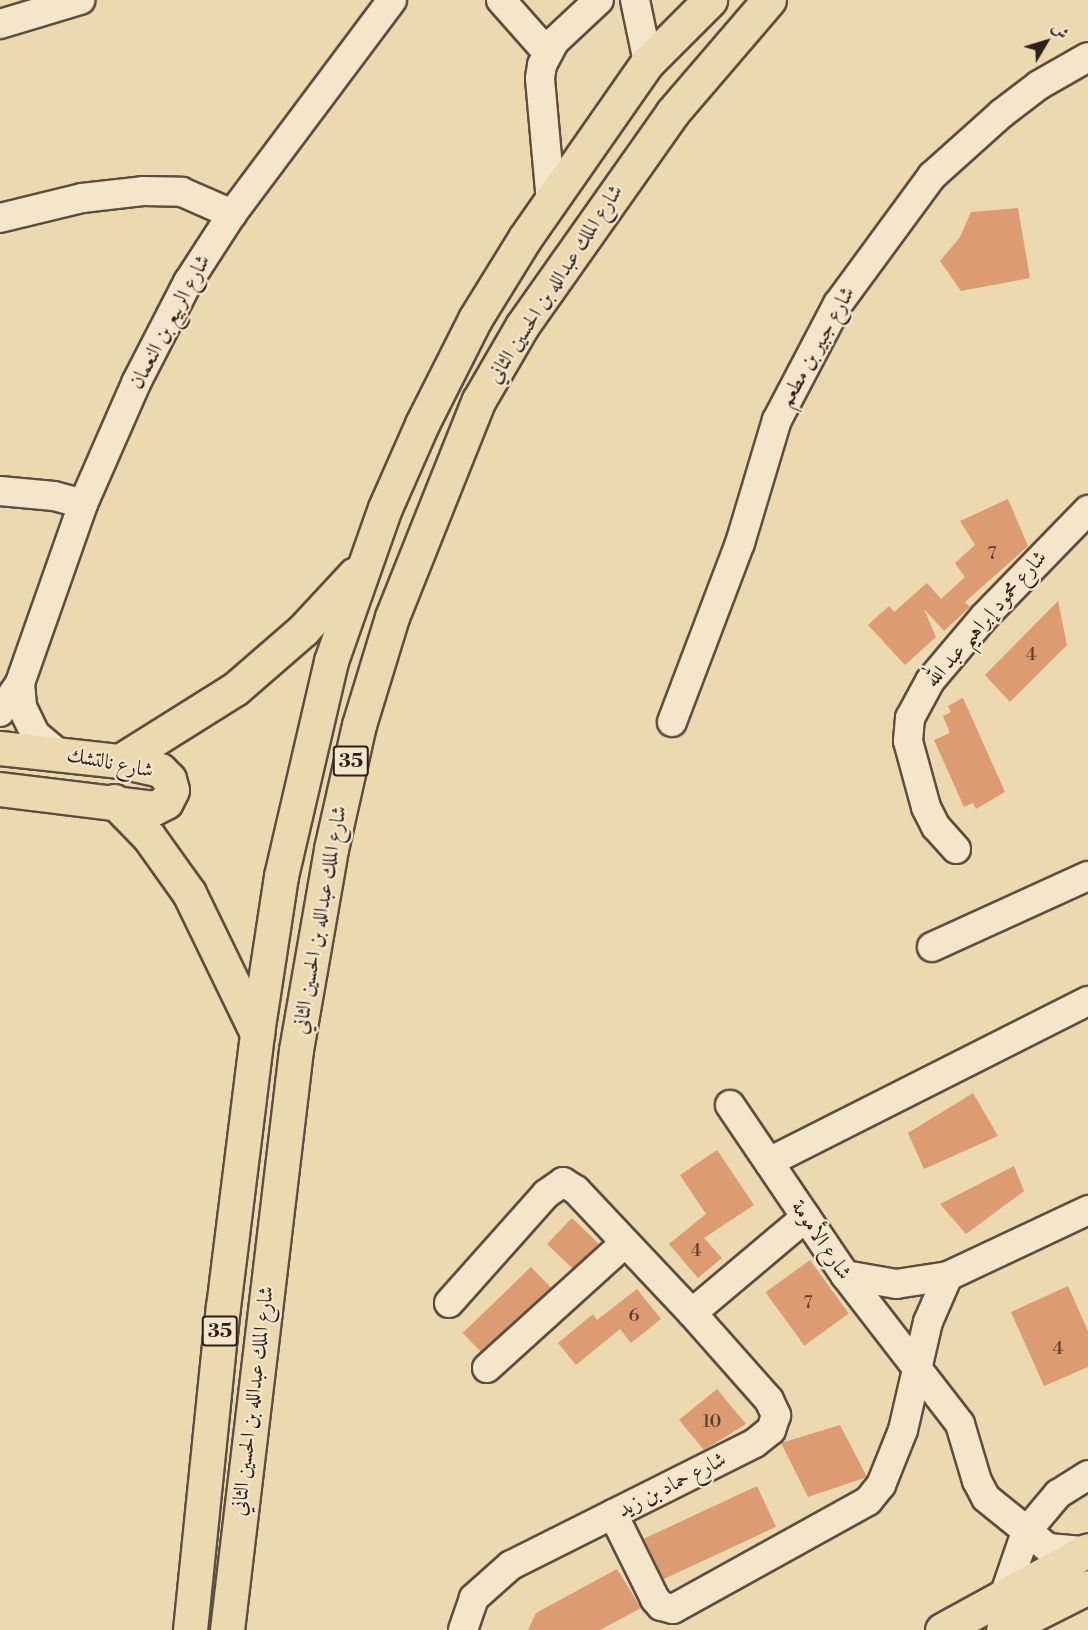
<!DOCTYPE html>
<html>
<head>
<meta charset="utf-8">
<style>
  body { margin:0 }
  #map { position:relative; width:1088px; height:1630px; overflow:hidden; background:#ecd9af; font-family:"Libre Bodoni",Amiri,serif }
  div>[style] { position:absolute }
  .building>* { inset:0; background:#dd9b71; transform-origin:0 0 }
  .roads { filter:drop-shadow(2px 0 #5c4e40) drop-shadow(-2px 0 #5c4e40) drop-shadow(0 2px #5c4e40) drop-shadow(0 -2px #5c4e40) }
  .minor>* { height:28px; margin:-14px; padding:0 14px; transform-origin:14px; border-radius:14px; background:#f3e6cb }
  .major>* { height:33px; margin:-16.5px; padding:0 16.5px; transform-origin:16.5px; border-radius:16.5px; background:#ecd9af }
  .highway>* { height:33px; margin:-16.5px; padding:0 16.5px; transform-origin:16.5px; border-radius:16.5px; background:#ecd9af }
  span { translate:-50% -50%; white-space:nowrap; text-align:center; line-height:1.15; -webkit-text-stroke:4.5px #f3e6cb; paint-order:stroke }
  .number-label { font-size:18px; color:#583f30 }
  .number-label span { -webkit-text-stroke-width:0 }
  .shield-label span { padding:2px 4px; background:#f3e6cb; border:2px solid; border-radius:4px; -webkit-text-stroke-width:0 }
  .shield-label { font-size:20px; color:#2c201b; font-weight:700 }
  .street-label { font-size:21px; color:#2c201b }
  .north { position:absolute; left:1016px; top:12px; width:60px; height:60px; -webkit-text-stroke:4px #f3e6cb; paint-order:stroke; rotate:52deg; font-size:16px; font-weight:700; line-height:24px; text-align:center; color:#2c201b }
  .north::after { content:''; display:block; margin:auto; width:21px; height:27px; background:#2c201b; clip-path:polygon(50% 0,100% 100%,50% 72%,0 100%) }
</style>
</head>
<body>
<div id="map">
  <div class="building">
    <div style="clip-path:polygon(1018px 208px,1030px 278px,961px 291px,940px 261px,960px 237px,971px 212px)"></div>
    <div style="clip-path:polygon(1008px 499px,1028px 546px,965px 602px,970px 607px,944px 631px,924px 609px,936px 637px,905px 665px,868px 625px,889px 606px,894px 612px,927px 583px,941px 599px,965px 577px,955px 563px,975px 545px,960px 521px)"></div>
    <div style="clip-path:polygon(1058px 601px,1067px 645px,1010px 702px,985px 675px)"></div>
    <div style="clip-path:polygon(963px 698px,1005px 792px,976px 809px,973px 803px,964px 807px,934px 740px,950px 733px,943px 716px,951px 712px,948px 706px)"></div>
    <div style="clip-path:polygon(973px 1093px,998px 1136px,924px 1169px,908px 1133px)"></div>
    <div style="clip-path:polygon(717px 1150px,754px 1205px,704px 1238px,722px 1258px,698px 1278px,669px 1244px,706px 1214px,680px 1175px)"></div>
    <div style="clip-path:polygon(1014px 1166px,1024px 1191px,966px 1234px,940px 1204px)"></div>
    <div style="left:572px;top:1218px;width:37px;height:36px;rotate:44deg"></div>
    <div style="left:810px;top:1260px;width:66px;height:55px;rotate:54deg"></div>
    <div style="left:531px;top:1267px;width:29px;height:95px;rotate:46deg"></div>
    <div style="clip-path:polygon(1068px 1286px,1088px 1331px,1088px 1367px,1044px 1386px,1011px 1312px)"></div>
    <div style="clip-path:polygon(637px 1289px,661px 1319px,631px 1343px,620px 1329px,576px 1365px,558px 1343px,593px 1314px,597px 1320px)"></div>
    <div style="clip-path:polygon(717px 1389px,746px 1424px,704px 1450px,679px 1420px)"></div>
    <div style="clip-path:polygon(840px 1425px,867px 1477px,808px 1497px,781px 1443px)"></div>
    <div style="left:757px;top:1486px;width:45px;height:125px;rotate:65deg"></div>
    <div style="clip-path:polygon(617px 1569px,641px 1608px,600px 1630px,528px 1630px,536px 1613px)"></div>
  </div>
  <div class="roads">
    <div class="minor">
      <div style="left:501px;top:0;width:69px;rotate:48.5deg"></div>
      <div style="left:635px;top:0;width:63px;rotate:78.2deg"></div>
      <div style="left:0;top:24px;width:84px;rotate:-16.7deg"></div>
      <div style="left:551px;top:202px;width:124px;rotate:-95.1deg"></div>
      <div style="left:540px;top:78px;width:13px;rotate:-81deg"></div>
      <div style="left:542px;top:65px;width:27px;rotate:-62deg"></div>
      <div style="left:555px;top:41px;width:60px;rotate:-43deg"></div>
      <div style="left:0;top:218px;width:84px;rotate:-13.7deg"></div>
      <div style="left:82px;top:198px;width:61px;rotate:-6.5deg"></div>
      <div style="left:143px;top:191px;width:39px;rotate:1deg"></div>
      <div style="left:182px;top:192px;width:55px;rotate:23.7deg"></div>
      <div style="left:0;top:491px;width:54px;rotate:5.3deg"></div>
      <div style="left:54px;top:496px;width:30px;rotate:15deg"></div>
      <div style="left:20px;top:683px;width:24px;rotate:85deg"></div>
      <div style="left:22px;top:707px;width:30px;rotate:64deg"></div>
      <div style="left:35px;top:734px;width:30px;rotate:40deg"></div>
      <div style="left:0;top:712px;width:35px;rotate:-55deg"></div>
      <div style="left:20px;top:683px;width:190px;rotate:-70.6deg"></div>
      <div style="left:83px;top:504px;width:132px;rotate:-66.3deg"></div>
      <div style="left:136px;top:383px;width:114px;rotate:-62.8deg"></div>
      <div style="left:188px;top:282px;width:81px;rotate:-57.1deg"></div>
      <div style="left:232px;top:214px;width:267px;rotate:-53.2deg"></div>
      <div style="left:672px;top:722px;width:191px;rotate:-69.2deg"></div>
      <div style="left:740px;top:543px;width:128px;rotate:-73.3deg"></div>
      <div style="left:777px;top:420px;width:131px;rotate:-62.3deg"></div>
      <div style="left:838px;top:304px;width:159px;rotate:-53.7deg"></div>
      <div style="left:932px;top:176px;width:93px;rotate:-41.9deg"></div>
      <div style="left:1001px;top:114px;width:48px;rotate:-37.3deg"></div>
      <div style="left:1039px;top:85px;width:56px;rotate:-29.7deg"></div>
      <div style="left:956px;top:849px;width:30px;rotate:-132deg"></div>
      <div style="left:936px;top:827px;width:22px;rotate:-117deg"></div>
      <div style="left:926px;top:807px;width:68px;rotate:-105.3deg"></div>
      <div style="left:908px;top:741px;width:23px;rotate:-85deg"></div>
      <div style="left:910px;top:718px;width:42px;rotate:-61.6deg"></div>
      <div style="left:930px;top:681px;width:85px;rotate:-49.8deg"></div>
      <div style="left:985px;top:616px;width:148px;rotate:-45.8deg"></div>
      <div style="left:932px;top:947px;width:171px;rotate:-24.5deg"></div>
      <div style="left:730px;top:1105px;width:205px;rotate:55.9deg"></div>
      <div style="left:845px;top:1275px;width:188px;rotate:52.3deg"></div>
      <div style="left:960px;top:1424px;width:59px;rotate:73.4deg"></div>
      <div style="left:977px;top:1481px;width:19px;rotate:62deg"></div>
      <div style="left:986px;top:1498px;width:80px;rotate:38.9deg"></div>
      <div style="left:1048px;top:1548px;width:37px;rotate:5deg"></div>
      <div style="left:769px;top:1162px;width:357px;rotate:-26.8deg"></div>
      <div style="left:845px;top:1275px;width:52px;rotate:10deg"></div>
      <div style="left:896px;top:1284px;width:53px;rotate:-8.7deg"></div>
      <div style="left:948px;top:1276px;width:155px;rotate:-25.2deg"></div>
      <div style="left:449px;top:1303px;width:146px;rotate:-48.3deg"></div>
      <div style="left:546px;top:1194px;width:21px;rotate:-35deg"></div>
      <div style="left:563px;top:1182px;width:15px;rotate:32deg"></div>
      <div style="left:576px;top:1190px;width:169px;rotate:46.7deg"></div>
      <div style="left:692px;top:1313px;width:116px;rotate:48.5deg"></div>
      <div style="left:769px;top:1400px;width:17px;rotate:65deg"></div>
      <div style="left:776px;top:1415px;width:16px;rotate:108deg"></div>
      <div style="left:771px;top:1430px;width:21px;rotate:141deg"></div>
      <div style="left:755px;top:1443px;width:273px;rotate:153.4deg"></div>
      <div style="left:511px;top:1565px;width:50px;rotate:138.3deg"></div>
      <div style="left:474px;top:1598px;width:34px;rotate:109deg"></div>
      <div style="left:692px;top:1313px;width:149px;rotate:-40.1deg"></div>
      <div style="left:487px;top:1368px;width:186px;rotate:-42.2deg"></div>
      <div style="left:613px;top:1514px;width:95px;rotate:63.7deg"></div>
      <div style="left:655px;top:1599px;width:9px;rotate:49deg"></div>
      <div style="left:661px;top:1606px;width:12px;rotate:14deg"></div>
      <div style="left:673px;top:1609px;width:223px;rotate:-29deg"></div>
      <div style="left:868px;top:1501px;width:21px;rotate:-51deg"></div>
      <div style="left:881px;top:1485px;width:59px;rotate:-68.2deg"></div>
      <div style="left:903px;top:1430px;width:111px;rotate:-77deg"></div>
      <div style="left:928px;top:1322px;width:50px;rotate:-66.5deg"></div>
      <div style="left:1005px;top:1593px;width:65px;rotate:-71deg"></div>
      <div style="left:1026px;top:1532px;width:50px;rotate:-49.9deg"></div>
      <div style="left:1058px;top:1494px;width:36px;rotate:-32deg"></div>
    </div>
    <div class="major">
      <div style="left:0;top:748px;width:121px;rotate:6.2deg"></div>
      <div style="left:120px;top:761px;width:41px;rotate:12.7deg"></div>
      <div style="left:160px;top:770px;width:13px;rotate:45deg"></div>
      <div style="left:169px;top:779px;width:11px;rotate:75deg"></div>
      <div style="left:172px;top:790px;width:13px;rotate:117deg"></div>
      <div style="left:166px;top:802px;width:13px;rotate:153deg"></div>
      <div style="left:154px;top:808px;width:155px;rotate:-173deg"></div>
    </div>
    <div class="highway">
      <div style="left:120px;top:761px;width:136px;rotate:-32.1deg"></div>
      <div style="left:235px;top:689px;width:90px;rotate:-40.9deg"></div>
      <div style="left:303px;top:630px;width:76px;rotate:-47.1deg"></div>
      <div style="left:114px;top:801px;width:50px;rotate:45.8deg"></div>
      <div style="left:149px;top:837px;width:69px;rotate:54.5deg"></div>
      <div style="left:189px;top:893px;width:156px;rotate:64.1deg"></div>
      <div style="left:190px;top:1630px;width:325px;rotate:-84.2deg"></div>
      <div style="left:223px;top:1307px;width:276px;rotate:-82.9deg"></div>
      <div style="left:257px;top:1033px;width:159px;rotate:-81.3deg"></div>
      <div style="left:281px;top:876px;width:221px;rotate:-76.9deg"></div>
      <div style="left:331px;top:661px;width:162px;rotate:-70.6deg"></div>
      <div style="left:385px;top:508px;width:92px;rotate:-66.2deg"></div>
      <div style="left:422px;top:424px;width:118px;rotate:-63.2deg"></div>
      <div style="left:475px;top:319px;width:95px;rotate:-58.3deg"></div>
      <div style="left:525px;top:238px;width:215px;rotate:-55.1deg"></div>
      <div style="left:648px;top:62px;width:88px;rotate:-45deg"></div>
      <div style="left:227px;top:1630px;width:584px;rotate:-83.22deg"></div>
      <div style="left:296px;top:1050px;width:204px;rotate:-80.1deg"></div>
      <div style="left:331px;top:849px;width:127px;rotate:-77.3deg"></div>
      <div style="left:359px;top:725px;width:113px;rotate:-73deg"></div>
      <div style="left:392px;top:617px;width:234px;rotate:-68.2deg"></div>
      <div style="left:479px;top:400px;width:86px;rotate:-59.8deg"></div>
      <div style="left:522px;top:326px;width:261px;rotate:-54.8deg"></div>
      <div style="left:672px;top:113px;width:149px;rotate:-49.4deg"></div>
      <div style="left:942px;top:1630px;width:166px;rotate:-28.7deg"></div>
      <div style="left:1003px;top:1630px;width:95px;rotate:-26.8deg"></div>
    </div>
  </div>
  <div class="number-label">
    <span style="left:992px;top:554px">7</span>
    <span style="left:1031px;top:655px">4</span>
    <span style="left:696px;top:1251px">4</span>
    <span style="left:808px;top:1303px">7</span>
    <span style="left:634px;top:1316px">6</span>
    <span style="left:1058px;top:1349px">4</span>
    <span style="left:712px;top:1422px">10</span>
  </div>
  <div class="shield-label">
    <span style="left:351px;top:761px">35</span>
    <span style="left:220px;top:1331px">35</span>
  </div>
  <div class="street-label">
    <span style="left:555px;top:284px;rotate:-57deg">شارع الملك عبدالله بن الحسين الثاني</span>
    <span style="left:170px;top:322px;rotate:-62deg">شارع الربيع بن النعمان</span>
    <span style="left:817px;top:347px;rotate:-61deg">شارع جبير بن مطعم</span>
    <span style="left:986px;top:619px;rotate:-49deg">شارع محمود إبراهيم عبد الله</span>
    <span style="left:110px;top:763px;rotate:11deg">شارع نالتشك</span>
    <span style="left:320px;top:920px;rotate:-80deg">شارع الملك عبدالله بن الحسين الثاني</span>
    <span style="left:821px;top:1240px;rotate:56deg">شارع الأمومة</span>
    <span style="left:253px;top:1401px;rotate:-83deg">شارع الملك عبدالله بن الحسين الثاني</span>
    <span style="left:672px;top:1485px;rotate:-27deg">شارع حماد بن زيد</span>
  </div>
  <div class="north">ش</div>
</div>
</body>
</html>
